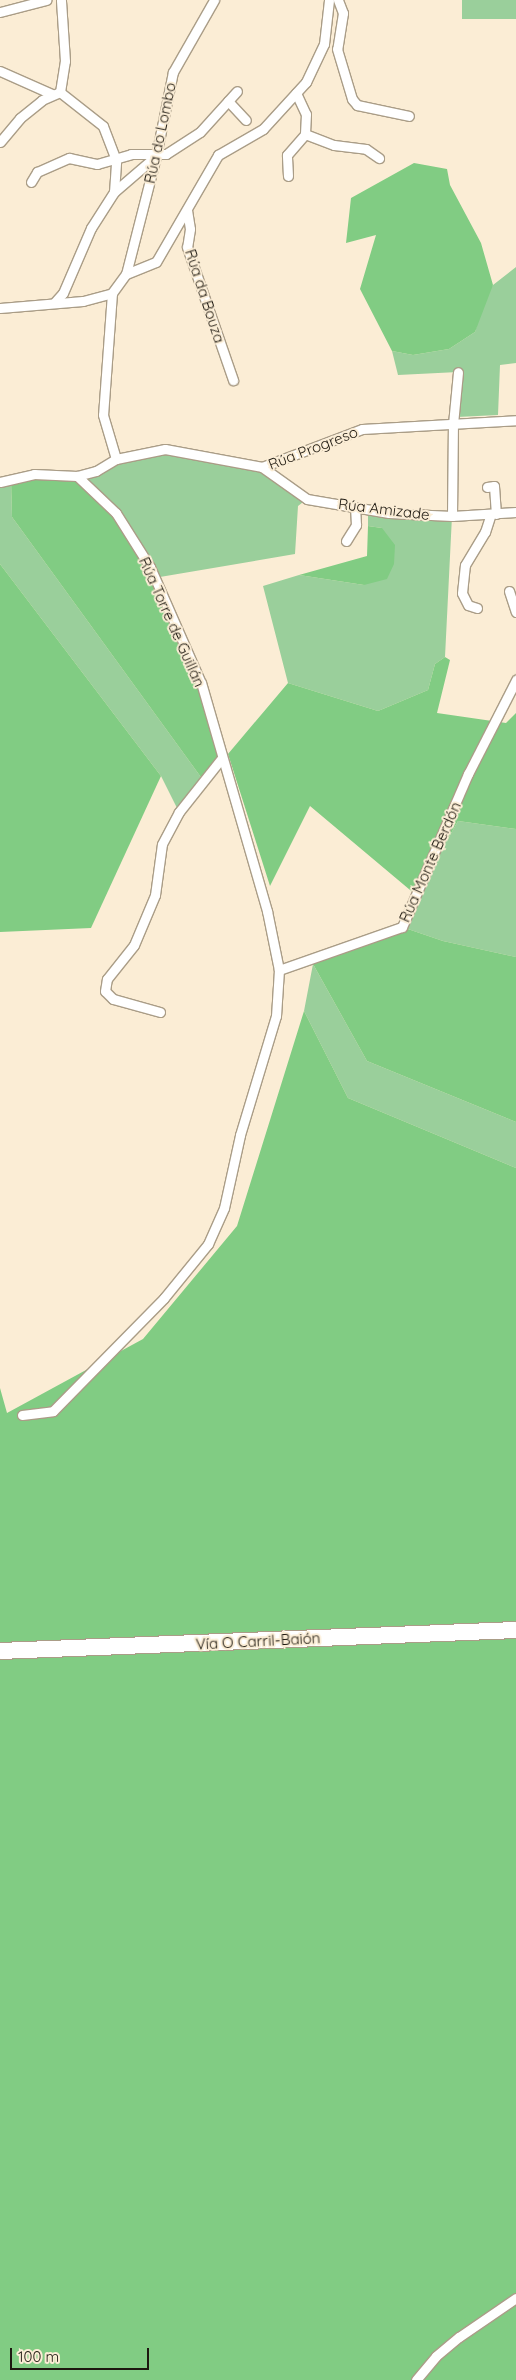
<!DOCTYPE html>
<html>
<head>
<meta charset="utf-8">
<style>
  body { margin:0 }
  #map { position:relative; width:516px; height:2380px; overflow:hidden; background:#fbedd5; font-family:Quicksand,sans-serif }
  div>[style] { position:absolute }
  .green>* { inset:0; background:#9acf9b; transform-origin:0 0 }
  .forest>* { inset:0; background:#81cc83 }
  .roads { filter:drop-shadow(1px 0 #aa9d87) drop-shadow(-1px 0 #aa9d87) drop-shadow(0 1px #aa9d87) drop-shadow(0 -1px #aa9d87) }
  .street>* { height:9px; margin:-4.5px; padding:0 4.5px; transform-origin:4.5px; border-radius:4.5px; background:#fff }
  .highway>* { height:16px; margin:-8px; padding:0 8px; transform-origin:8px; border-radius:8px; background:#fff }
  span { translate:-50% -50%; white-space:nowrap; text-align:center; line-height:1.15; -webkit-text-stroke:4px #fbedd5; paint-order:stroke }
  .street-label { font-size:15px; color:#1d1810 }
  .scale { position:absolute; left:10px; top:2348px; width:139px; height:22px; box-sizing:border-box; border:2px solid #1d1810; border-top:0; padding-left:6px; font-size:15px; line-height:18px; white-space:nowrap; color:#1d1810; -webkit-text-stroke:4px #fbedd5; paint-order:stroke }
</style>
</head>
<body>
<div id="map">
  <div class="green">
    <div style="left:462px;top:0;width:54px;height:19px"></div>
    <div style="clip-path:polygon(516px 267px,516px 363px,500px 365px,498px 415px,457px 417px,458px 372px,398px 375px,392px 351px,413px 355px,449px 349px,475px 332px,484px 298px,493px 285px)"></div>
    <div style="clip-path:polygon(165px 449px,262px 467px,307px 499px,298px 506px,295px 554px,154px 578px,77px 476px,116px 459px)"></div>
    <div style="clip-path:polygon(11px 479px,12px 517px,203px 780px,179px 812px,161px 776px,0 564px,0 482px)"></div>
    <div style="clip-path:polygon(368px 509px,452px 516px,445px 657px,435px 664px,428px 690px,378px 711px,288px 683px,263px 586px,299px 575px,364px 585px,382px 528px,368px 526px)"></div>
    <div style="clip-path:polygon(458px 821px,516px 829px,516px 957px,443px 941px,402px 927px,416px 895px)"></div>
    <div style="clip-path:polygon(313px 964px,367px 1061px,516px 1122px,516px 1168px,348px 1098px,304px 1011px)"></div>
  </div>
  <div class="forest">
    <div style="clip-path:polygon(414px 163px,447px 169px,450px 185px,481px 243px,493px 285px,475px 332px,449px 349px,413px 355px,392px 351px,360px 289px,376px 235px,346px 243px,351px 198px)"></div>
    <div style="clip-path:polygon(77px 476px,116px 513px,154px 578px,201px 683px,221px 759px,203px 780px,12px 517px,11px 479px)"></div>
    <div style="clip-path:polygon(368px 526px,382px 528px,395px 545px,394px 564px,387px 579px,364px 585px,299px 575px,367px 556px)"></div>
    <div style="clip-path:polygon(0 564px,161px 776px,91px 928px,0 932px)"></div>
    <div style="clip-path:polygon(445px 657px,450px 660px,437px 713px,506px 723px,516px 713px,516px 829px,458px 821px,416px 895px,310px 806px,270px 886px,228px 754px,288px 683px,378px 711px,428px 690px,435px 664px)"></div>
    <div style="clip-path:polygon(402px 927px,443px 941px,516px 957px,516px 1122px,367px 1061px,313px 964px)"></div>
    <div style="clip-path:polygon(304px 1011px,348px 1098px,516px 1168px,516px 2380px,0 2380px,0 1388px,7px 1413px,143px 1339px,237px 1226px)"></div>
  </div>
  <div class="roads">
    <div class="street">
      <div style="left:338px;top:0;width:14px;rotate:69deg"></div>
      <div style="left:343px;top:13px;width:36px;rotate:99deg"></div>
      <div style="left:337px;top:49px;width:52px;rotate:73.3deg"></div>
      <div style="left:352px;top:99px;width:8px;rotate:50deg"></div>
      <div style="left:357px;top:105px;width:53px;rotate:11.9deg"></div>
      <div style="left:0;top:12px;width:48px;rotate:-14.6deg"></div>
      <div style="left:0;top:71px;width:57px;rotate:23.9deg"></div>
      <div style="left:60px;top:92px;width:31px;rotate:-81deg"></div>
      <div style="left:65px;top:61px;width:61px;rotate:-93.8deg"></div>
      <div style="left:296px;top:93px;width:23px;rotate:65deg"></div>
      <div style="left:306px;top:114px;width:20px;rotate:93deg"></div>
      <div style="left:305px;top:134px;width:31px;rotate:21deg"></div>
      <div style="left:334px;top:145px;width:32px;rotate:7deg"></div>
      <div style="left:366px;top:149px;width:16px;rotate:35deg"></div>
      <div style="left:228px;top:101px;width:26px;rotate:47deg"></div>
      <div style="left:0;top:142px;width:31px;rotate:-50deg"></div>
      <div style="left:20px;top:118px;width:28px;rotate:-39deg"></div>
      <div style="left:42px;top:100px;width:20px;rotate:-24deg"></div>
      <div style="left:288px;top:176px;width:21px;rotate:-93deg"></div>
      <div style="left:287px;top:155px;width:28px;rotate:-49deg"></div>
      <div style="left:31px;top:182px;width:12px;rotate:-59deg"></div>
      <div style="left:37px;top:172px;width:35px;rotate:-24deg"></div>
      <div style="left:69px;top:158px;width:29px;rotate:12deg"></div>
      <div style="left:97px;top:164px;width:35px;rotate:-16deg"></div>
      <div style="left:131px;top:154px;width:35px"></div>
      <div style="left:166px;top:154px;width:40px;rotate:-32.9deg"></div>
      <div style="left:200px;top:132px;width:55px;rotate:-47.9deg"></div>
      <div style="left:114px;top:192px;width:55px;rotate:-40.6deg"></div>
      <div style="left:187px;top:210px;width:19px;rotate:81deg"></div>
      <div style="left:190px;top:229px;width:18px;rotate:99deg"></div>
      <div style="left:187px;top:247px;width:141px;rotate:70.9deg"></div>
      <div style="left:126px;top:274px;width:122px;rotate:-75.7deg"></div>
      <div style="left:156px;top:156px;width:86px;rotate:-78.6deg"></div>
      <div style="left:173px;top:72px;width:83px;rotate:-60.3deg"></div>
      <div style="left:112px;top:293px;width:122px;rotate:94.2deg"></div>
      <div style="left:103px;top:415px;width:46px;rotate:73.5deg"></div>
      <div style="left:54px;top:303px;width:13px;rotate:-48deg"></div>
      <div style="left:63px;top:293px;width:71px;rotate:-66.7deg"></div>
      <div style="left:91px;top:228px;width:43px;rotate:-57.4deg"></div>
      <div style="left:114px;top:192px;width:32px;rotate:-86deg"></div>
      <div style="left:116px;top:160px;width:36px;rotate:-111deg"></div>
      <div style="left:103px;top:126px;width:55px;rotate:-141.7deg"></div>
      <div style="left:0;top:308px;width:83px;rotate:-4.8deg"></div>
      <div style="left:83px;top:301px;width:30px;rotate:-15deg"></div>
      <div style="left:112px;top:293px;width:24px;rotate:-54deg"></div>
      <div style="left:126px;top:274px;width:32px;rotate:-22deg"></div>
      <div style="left:156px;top:262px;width:124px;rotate:-59.9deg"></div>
      <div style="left:218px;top:155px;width:52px;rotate:-30deg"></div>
      <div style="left:263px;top:129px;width:64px;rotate:-47.5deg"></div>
      <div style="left:306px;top:82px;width:42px;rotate:-64.7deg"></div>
      <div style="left:324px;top:44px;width:44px;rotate:-83.5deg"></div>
      <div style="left:262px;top:467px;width:55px;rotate:35.4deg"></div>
      <div style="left:307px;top:499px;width:83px;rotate:9.7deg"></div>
      <div style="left:389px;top:513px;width:63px;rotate:2.7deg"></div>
      <div style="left:452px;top:516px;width:64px;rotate:-3.6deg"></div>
      <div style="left:0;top:482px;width:35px;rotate:-13deg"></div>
      <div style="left:34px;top:474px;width:43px;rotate:2.7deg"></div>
      <div style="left:77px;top:476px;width:20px;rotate:-15deg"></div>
      <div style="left:96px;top:471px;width:23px;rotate:-31deg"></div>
      <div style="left:116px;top:459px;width:50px;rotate:-11.5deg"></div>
      <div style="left:165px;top:449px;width:99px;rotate:10.5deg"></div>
      <div style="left:262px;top:467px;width:107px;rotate:-20.8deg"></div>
      <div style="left:362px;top:429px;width:154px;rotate:-3.3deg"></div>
      <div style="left:487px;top:487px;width:7px;rotate:-8deg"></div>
      <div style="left:494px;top:486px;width:28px;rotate:86deg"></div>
      <div style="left:452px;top:516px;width:92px;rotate:-89.4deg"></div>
      <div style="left:453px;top:424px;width:52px;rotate:-84.5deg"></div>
      <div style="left:346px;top:541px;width:19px;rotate:-58deg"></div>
      <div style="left:356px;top:525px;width:18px;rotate:-93deg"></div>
      <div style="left:509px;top:591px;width:22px;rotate:72deg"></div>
      <div style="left:477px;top:608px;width:9px;rotate:-162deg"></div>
      <div style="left:468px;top:605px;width:13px;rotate:-117deg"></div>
      <div style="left:462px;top:593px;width:28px;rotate:-84deg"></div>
      <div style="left:465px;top:565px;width:39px;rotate:-59deg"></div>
      <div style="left:485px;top:532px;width:19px;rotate:-72deg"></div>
      <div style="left:279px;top:970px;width:130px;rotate:-19.3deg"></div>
      <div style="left:402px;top:927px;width:167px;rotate:-66.7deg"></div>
      <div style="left:468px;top:774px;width:106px;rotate:-62.9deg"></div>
      <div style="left:160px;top:1012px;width:49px;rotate:-164.5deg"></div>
      <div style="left:113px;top:999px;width:11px;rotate:-135deg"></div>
      <div style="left:105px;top:991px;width:12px;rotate:-81deg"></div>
      <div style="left:107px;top:979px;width:43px;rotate:-51.5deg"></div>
      <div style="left:134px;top:945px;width:54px;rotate:-67.2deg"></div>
      <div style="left:155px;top:895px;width:51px;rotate:-82.2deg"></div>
      <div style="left:162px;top:844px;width:36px;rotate:-62deg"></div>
      <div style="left:179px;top:812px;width:68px;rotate:-51.6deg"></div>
      <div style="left:22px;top:1415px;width:31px;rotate:-7deg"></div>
      <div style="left:53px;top:1411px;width:158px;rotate:-45.5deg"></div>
      <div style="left:164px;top:1298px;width:70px;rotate:-50.8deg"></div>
      <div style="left:208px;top:1244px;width:39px;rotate:-66deg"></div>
      <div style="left:224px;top:1208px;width:75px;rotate:-77.6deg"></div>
      <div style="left:240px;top:1135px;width:124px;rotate:-73.2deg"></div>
      <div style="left:276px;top:1016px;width:46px;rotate:-86.3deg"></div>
      <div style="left:279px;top:970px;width:60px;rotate:-101.5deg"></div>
      <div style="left:267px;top:911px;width:237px;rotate:-106.1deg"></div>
      <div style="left:201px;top:683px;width:127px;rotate:-113.7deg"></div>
      <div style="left:150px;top:567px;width:64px;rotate:-122.2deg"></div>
      <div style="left:116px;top:513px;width:54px;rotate:-136.5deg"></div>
      <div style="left:416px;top:2380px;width:31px;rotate:-50deg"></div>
      <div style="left:436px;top:2356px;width:30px;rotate:-40deg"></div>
      <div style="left:459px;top:2337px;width:69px;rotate:-34.4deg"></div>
    </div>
    <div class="highway">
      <div style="left:0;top:1651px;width:516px;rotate:-2.33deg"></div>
    </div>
  </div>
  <div class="street-label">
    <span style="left:160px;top:133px;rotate:-78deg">Rúa do Lombo</span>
    <span style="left:205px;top:296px;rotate:72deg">Rúa da Bouza</span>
    <span style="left:313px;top:448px;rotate:-21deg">Rúa Progreso</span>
    <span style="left:384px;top:509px;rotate:7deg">Rúa Amizade</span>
    <span style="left:172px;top:622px;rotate:66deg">Rúa Torre de Guillán</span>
    <span style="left:430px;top:862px;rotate:-66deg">Rúa Monte Berdón</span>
    <span style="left:258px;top:1641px;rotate:-3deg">Vía O Carril-Baión</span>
  </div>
  <div class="scale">100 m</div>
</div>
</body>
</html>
